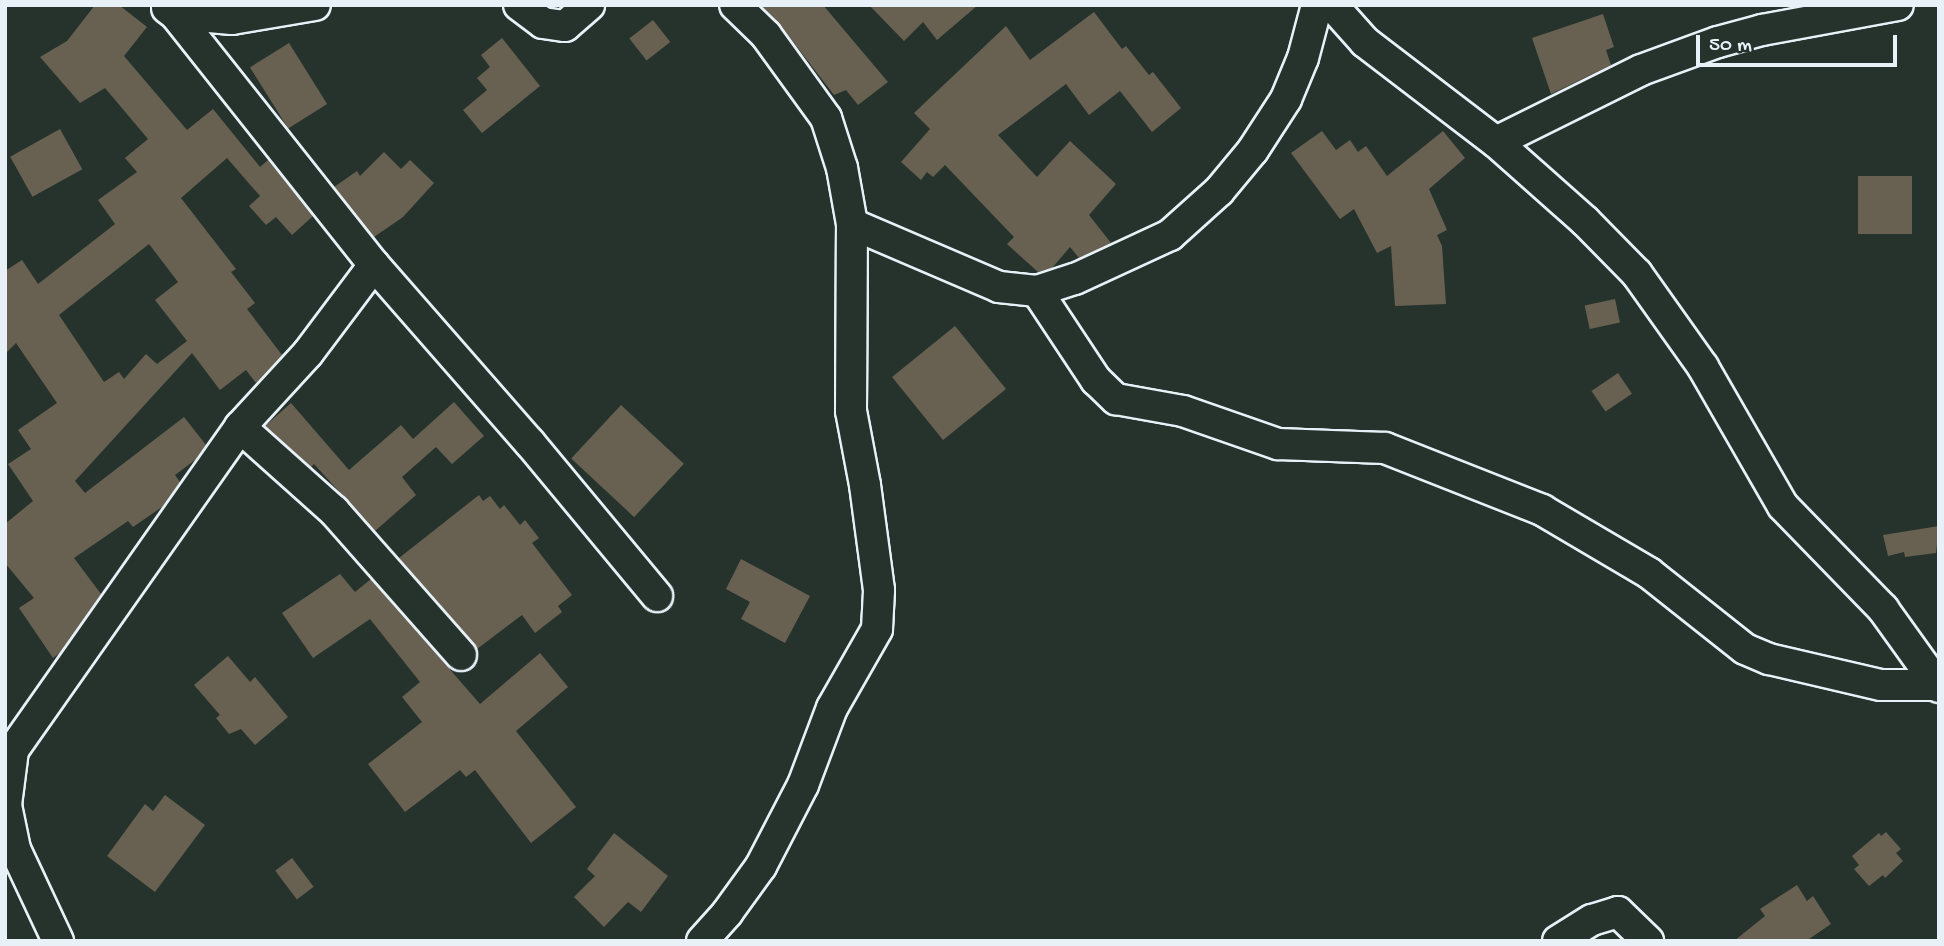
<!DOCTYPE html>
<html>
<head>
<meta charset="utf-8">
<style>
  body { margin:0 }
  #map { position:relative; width:1944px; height:946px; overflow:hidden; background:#26332d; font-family:"Gochi Hand",sans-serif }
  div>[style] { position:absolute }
  .building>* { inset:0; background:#686151; transform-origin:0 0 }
  .roads { filter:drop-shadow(2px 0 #e8f1f8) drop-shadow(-2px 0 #e8f1f8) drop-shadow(0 2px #e8f1f8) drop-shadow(0 -2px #e8f1f8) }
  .street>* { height:30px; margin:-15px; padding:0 15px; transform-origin:15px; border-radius:15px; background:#26332d }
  span { translate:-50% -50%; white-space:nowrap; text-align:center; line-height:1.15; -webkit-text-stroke:5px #26332d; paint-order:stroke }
  .frame { position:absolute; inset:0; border:7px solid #e8f1f8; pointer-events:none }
  .scale { position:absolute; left:1696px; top:35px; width:201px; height:32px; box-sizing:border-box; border:4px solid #e8f1f8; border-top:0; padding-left:9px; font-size:21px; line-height:24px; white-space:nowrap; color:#e8f1f8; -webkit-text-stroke:5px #26332d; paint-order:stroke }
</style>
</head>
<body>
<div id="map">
  <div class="building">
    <div style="clip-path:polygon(evenodd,95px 5px,119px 5px,147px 27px,124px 56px,187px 130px,213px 109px,260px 167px,268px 160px,313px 216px,292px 235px,276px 217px,266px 225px,249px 206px,260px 196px,227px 158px,181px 198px,236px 269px,231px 272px,255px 303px,247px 309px,282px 355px,256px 383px,246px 370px,220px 390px,192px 353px,75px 481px,85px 493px,184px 417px,206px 445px,195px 460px,175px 475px,180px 482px,162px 507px,133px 527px,128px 521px,74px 558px,101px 594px,60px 653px,53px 658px,19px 608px,34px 598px,5px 563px,5px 524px,33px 501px,8px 464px,31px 449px,18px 430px,57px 403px,16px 343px,5px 354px,5px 271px,22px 260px,38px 284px,115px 224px,98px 200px,137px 172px,125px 158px,148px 139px,105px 88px,80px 103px,40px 57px,67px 41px,95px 5px,149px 244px,178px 282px,155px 300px,187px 341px,157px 364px,146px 354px,124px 379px,119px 372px,104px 382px,59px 315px,149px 244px)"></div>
    <div style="clip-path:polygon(760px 5px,823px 5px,888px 82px,858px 105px,846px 90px,834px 95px,780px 25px)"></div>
    <div style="clip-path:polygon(869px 5px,978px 5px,937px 40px,923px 22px,904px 41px)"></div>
    <div style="clip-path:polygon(1094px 12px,1122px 49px,1126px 46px,1149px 75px,1153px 72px,1181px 108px,1152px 132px,1120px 91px,1089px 115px,1066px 84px,998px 135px,1037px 177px,1070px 141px,1116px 184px,1089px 215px,1111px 243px,1079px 258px,1070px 247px,1052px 268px,1038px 272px,1007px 244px,1014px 237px,945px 165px,933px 177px,927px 172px,921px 180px,901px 162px,930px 129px,914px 113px,1006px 26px,1030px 60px)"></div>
    <div style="clip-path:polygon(1603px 14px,1614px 47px,1606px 50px,1611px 65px,1551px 94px,1532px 38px)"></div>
    <div style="left:653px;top:20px;width:28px;height:30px;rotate:52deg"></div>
    <div style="clip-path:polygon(502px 38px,540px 86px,482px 133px,463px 110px,487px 90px,477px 78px,490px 67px,481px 55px)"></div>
    <div style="left:289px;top:43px;width:72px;height:46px;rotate:58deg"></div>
    <div style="left:60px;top:129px;width:46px;height:57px;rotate:61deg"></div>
    <div style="clip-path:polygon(1322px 131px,1336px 150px,1350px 140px,1358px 152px,1366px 146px,1387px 176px,1443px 131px,1465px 158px,1429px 189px,1447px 230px,1437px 235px,1442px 246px,1446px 304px,1395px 306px,1391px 246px,1377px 253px,1354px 209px,1340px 219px,1291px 153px)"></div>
    <div style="clip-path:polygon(384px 152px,401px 169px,410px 160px,434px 183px,403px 217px,374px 237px,334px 187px,357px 171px,360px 176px)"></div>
    <div style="left:1858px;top:176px;width:54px;height:58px"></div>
    <div style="left:1615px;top:299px;width:24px;height:31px;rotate:78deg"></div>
    <div style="left:955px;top:326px;width:81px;height:81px;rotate:51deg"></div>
    <div style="left:1618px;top:373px;width:25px;height:32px;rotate:56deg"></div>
    <div style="clip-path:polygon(454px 402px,484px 436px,452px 464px,436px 447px,402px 477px,416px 495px,375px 531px,314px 464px,311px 467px,265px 426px,291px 403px,349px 470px,401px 425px,413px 439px)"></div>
    <div style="left:621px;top:405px;width:86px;height:73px;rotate:43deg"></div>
    <div style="clip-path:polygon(479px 495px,483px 501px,490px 496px,500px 509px,504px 505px,520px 525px,525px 520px,539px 538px,532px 543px,572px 595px,558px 606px,562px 612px,535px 633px,522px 615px,477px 649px,399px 558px)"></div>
    <div style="clip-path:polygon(1939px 526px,1936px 553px,1905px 557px,1904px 552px,1888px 556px,1883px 535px)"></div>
    <div style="clip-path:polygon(741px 559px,810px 596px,785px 643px,741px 619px,750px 602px,726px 589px)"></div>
    <div style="clip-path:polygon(340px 574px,355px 592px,371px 579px,480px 704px,540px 653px,568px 687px,516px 731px,576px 807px,531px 843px,475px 770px,466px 777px,460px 770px,405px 812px,368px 764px,422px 722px,402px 697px,420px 682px,370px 619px,313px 658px,282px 613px)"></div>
    <div style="clip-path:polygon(228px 656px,250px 682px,255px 677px,288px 717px,255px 745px,241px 729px,229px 734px,216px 718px,220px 715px,194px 685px)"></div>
    <div style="clip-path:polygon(165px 795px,205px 825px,155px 892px,107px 856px,145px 804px,153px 811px)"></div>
    <div style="clip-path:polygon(1886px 832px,1901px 849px,1896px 853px,1903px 861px,1885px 878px,1883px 875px,1869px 886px,1854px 869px,1859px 865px,1852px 856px,1879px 833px,1881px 836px)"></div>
    <div style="clip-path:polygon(614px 833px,668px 876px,641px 912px,628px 902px,604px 927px,574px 897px,595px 876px,587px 869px)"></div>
    <div style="left:292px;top:858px;width:36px;height:21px;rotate:53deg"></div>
    <div style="clip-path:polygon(1797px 885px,1807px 901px,1813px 896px,1831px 924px,1806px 941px,1734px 941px,1765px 916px,1760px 909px)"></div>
  </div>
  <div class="roads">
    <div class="street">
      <div style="left:519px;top:5px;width:30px;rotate:37deg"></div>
      <div style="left:543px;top:23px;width:22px;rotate:8deg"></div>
      <div style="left:565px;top:26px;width:32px;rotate:-41deg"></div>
      <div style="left:1332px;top:5px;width:50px;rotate:48.3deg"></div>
      <div style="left:1365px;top:42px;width:165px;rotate:37.4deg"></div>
      <div style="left:1496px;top:142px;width:119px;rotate:41.6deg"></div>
      <div style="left:1585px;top:221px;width:74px;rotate:45.5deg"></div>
      <div style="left:1637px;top:274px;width:114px;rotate:54.6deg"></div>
      <div style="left:1703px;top:367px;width:160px;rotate:60.1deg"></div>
      <div style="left:1783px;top:506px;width:144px;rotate:45.8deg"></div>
      <div style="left:1883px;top:609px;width:96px;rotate:54.3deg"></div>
      <div style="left:167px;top:8px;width:10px;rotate:37deg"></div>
      <div style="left:175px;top:14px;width:57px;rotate:5deg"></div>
      <div style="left:232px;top:19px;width:84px;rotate:-9.6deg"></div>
      <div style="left:175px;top:14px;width:320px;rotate:51.6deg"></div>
      <div style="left:374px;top:265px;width:237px;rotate:48.8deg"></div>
      <div style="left:530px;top:443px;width:199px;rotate:50.3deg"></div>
      <div style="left:1496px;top:142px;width:162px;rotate:-26.4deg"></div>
      <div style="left:1641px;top:70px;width:82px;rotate:-20deg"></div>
      <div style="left:1718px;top:42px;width:46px;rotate:-15.3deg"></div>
      <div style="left:1762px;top:30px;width:138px;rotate:-10.4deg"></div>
      <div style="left:852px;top:224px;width:160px;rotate:23.2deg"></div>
      <div style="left:999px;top:287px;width:38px;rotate:6deg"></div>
      <div style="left:1037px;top:291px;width:40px;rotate:-18deg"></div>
      <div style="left:1075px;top:279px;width:105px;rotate:-24.9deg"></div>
      <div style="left:1170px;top:235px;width:66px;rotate:-41.9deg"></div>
      <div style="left:1219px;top:191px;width:53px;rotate:-50.3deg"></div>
      <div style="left:1253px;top:150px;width:61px;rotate:-57.1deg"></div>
      <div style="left:1286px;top:99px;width:44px;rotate:-67.5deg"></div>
      <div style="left:1303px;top:58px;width:55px;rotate:-75.2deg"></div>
      <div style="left:1037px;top:291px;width:107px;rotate:56.5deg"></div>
      <div style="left:1096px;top:380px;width:28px;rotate:44deg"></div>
      <div style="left:1116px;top:399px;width:68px;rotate:10.2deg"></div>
      <div style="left:1183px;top:411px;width:101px;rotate:19.2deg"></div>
      <div style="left:1278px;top:444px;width:107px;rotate:2.1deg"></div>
      <div style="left:1385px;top:448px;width:169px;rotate:21.5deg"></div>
      <div style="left:1542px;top:510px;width:124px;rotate:30.5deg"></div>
      <div style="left:1649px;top:573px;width:122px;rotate:38.4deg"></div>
      <div style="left:1745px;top:649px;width:26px;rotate:23deg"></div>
      <div style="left:1769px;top:659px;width:115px;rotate:13.1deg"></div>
      <div style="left:1881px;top:685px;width:55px"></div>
      <div style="left:240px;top:427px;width:126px;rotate:41.8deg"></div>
      <div style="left:334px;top:511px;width:192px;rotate:48.6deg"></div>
      <div style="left:58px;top:941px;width:102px;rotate:-115.1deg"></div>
      <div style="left:15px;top:849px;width:45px;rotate:-101.6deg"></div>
      <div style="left:6px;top:805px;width:55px;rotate:-82.7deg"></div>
      <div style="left:13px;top:750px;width:395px;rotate:-54.9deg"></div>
      <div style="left:240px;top:427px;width:100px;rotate:-47.4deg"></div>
      <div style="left:308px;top:353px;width:110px;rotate:-53.1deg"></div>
      <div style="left:702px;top:941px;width:38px;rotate:-48deg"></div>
      <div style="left:727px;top:913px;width:58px;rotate:-54.1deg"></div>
      <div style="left:761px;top:866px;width:91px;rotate:-62.6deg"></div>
      <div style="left:803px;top:785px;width:82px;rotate:-69.4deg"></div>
      <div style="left:832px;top:708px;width:91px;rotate:-60.3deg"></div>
      <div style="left:877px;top:629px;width:39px;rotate:-87deg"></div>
      <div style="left:879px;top:590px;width:106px;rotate:-97.6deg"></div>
      <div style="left:865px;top:485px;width:75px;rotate:-100.7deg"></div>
      <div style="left:851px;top:411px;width:187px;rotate:-89.7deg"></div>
      <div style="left:852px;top:224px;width:57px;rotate:-100.1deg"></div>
      <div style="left:842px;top:168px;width:52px;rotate:-107.7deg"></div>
      <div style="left:826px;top:118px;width:102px;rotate:-125.9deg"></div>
      <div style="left:766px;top:35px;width:43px;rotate:-135.9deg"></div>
      <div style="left:1558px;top:941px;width:40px;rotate:-32deg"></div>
      <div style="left:1592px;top:920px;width:27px;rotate:-17deg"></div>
      <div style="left:1618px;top:912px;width:42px;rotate:44deg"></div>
    </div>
  </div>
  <div class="frame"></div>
  <div class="scale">50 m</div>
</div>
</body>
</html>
